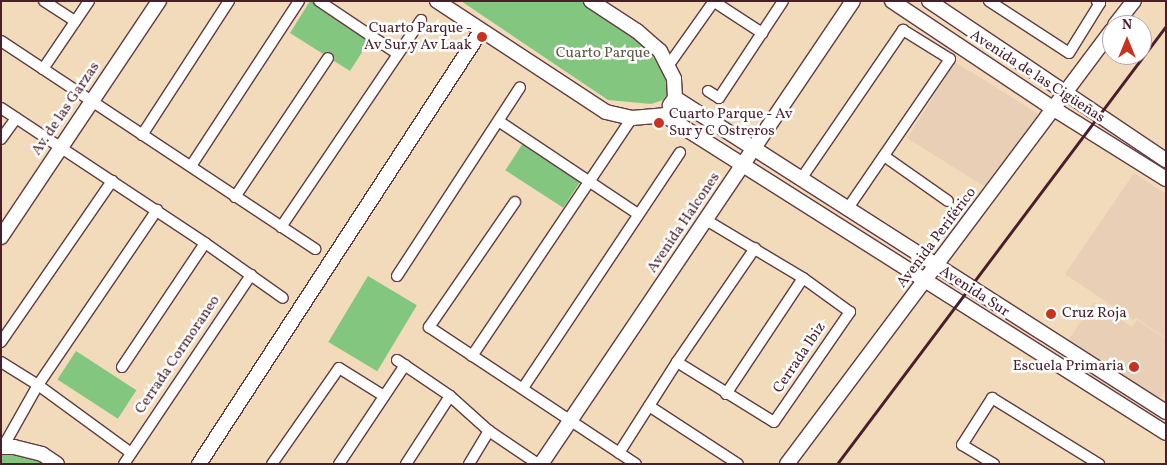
<!DOCTYPE html>
<html>
<head>
<meta charset="utf-8">
<style>
  body { margin:0 }
  #map { position:relative; width:1167px; height:465px; overflow:hidden; background:#f2dbbb; font-family:Vollkorn,serif }
  div>[style] { position:absolute }
  .built>* { inset:0; background:#e8cfb6; transform-origin:0 0 }
  .green>* { inset:0; background:#82c680; transform-origin:0 0 }
  .roads { filter:drop-shadow(1px 0 #633b41) drop-shadow(-1px 0 #633b41) drop-shadow(0 1px #633b41) drop-shadow(0 -1px #633b41) }
  .street>* { height:10px; margin:-5px; padding:0 5px; transform-origin:5px; border-radius:5px; background:#fff }
  .secondary>* { height:14px; margin:-7px; padding:0 7px; transform-origin:7px; border-radius:7px; background:#fff }
  .rail>* { height:2.5px; margin:-1.25px; padding:0 1.25px; transform-origin:1.25px; border-radius:1.25px; background:#4a1f2b }
  .dots>* { width:14px; height:14px; translate:-50% -50%; box-sizing:border-box; border:2px solid #fff; border-radius:50% }
  span { translate:-50% -50%; white-space:nowrap; text-align:center; line-height:1.15; -webkit-text-stroke:5px #fff; paint-order:stroke }
  .poi-label { font-size:15px; color:#4a1f2b }
  .right { translate:-100% -50%; text-align:right }
  .left { translate:0 -50%; text-align:left }
  .park-label { font-size:15px; color:#5e5949 }
  .street-label { font-size:15px; color:#4a1f2b }
  .frame { position:absolute; inset:0; border:2px solid #4a1f2b; pointer-events:none }
  .north { position:absolute; left:1102px; top:15px; width:50px; height:50px; box-sizing:border-box; background:#fff; border:1px solid #b7a5aa; border-radius:50%; rotate:0deg; font-size:14px; font-weight:700; line-height:20px; text-align:center; color:#4a1f2b }
  .north::after { content:''; display:block; margin:auto; width:18px; height:22px; background:#c8321e; clip-path:polygon(50% 0,100% 100%,50% 72%,0 100%) }
</style>
</head>
<body>
<div id="map">
  <div class="built">
    <div style="left:955px;top:62px;width:98px;height:90px;rotate:32deg"></div>
    <div style="clip-path:polygon(1134px 173px,1166px 194px,1166px 338px,1136px 318px,1133px 320px,1065px 274px)"></div>
    <div style="clip-path:polygon(1094px 302px,1132px 327px,1137px 320px,1166px 339px,1166px 390px,1157px 403px,1066px 344px)"></div>
  </div>
  <div class="green">
    <div style="clip-path:polygon(310px 1px,319px 1px,373px 35px,350px 71px,290px 33px)"></div>
    <div style="clip-path:polygon(461px 1px,585px 1px,635px 33px,660px 66px,668px 80px,669px 91px,663px 100px,651px 104px,608px 100px)"></div>
    <div style="left:525px;top:140px;width:69px;height:36px;rotate:33deg"></div>
    <div style="left:368px;top:276px;width:57px;height:77px;rotate:31deg"></div>
    <div style="left:76px;top:351px;width:72px;height:34px;rotate:33deg"></div>
    <div style="clip-path:polygon(8px 452px,48px 463px,49px 464px,1px 464px,1px 453px)"></div>
  </div>
  <div class="roads">
    <div class="street">
      <div style="left:44px;top:1px;width:37px;rotate:33deg"></div>
      <div style="left:319px;top:1px;width:95px;rotate:33.9deg"></div>
      <div style="left:713px;top:1px;width:59px;rotate:33.1deg"></div>
      <div style="left:989px;top:1px;width:95px;rotate:33deg"></div>
      <div style="left:1069px;top:53px;width:59px;rotate:-58.2deg"></div>
      <div style="left:1100px;top:3px;width:4px;rotate:-146deg"></div>
      <div style="left:1px;top:41px;width:377px;rotate:33.5deg"></div>
      <div style="left:668px;top:66px;width:80px;rotate:-54.7deg"></div>
      <div style="left:43px;top:69px;width:82px;rotate:-55.9deg"></div>
      <div style="left:708px;top:91px;width:13px;rotate:32deg"></div>
      <div style="left:719px;top:98px;width:116px;rotate:-56.6deg"></div>
      <div style="left:1px;top:108px;width:245px;rotate:33.5deg"></div>
      <div style="left:205px;top:243px;width:95px;rotate:35.2deg"></div>
      <div style="left:500px;top:122px;width:166px;rotate:33.7deg"></div>
      <div style="left:142px;top:135px;width:160px;rotate:-57deg"></div>
      <div style="left:1px;top:139px;width:26px;rotate:-54deg"></div>
      <div style="left:884px;top:156px;width:78px;rotate:35.1deg"></div>
      <div style="left:191px;top:166px;width:197px;rotate:-56.8deg"></div>
      <div style="left:801px;top:179px;width:181px;rotate:-55.6deg"></div>
      <div style="left:903px;top:30px;width:55px;rotate:31.7deg"></div>
      <div style="left:950px;top:59px;width:181px;rotate:124.4deg"></div>
      <div style="left:235px;top:197px;width:167px;rotate:-56.2deg"></div>
      <div style="left:515px;top:202px;width:152px;rotate:124.5deg"></div>
      <div style="left:429px;top:327px;width:248px;rotate:33.5deg"></div>
      <div style="left:281px;top:227px;width:250px;rotate:-55.9deg"></div>
      <div style="left:397px;top:276px;width:225px;rotate:-56.9deg"></div>
      <div style="left:1px;top:342px;width:196px;rotate:-55.4deg"></div>
      <div style="left:472px;top:356px;width:287px;rotate:-56.1deg"></div>
      <div style="left:397px;top:360px;width:64px;rotate:34.2deg"></div>
      <div style="left:450px;top:396px;width:52px;rotate:41.9deg"></div>
      <div style="left:489px;top:431px;width:59px;rotate:34deg"></div>
      <div style="left:1px;top:362px;width:44px;rotate:31.9deg"></div>
      <div style="left:38px;top:385px;width:114px;rotate:36.1deg"></div>
      <div style="left:677px;top:362px;width:114px;rotate:31.7deg"></div>
      <div style="left:774px;top:422px;width:134px;rotate:-55.4deg"></div>
      <div style="left:850px;top:312px;width:58px;rotate:-144.1deg"></div>
      <div style="left:803px;top:278px;width:113px;rotate:-149.1deg"></div>
      <div style="left:122px;top:367px;width:149px;rotate:-56.2deg"></div>
      <div style="left:523px;top:388px;width:283px;rotate:-56.3deg"></div>
      <div style="left:726px;top:394px;width:139px;rotate:-56.4deg"></div>
      <div style="left:649px;top:406px;width:106px;rotate:33.1deg"></div>
      <div style="left:3px;top:447px;width:71px;rotate:-60.6deg"></div>
      <div style="left:38px;top:385px;width:212px;rotate:-55.8deg"></div>
      <div style="left:619px;top:453px;width:108px;rotate:-57.5deg"></div>
      <div style="left:677px;top:362px;width:138px;rotate:-55.6deg"></div>
      <div style="left:124px;top:464px;width:228px;rotate:-56.1deg"></div>
      <div style="left:272px;top:464px;width:117px;rotate:-55.1deg"></div>
      <div style="left:339px;top:368px;width:53px;rotate:31.9deg"></div>
      <div style="left:339px;top:464px;width:119px;rotate:-56.3deg"></div>
      <div style="left:406px;top:464px;width:81px;rotate:-57.1deg"></div>
      <div style="left:469px;top:464px;width:39px;rotate:-59deg"></div>
      <div style="left:994px;top:464px;width:37px;rotate:-149deg"></div>
      <div style="left:962px;top:445px;width:56px;rotate:-57.4deg"></div>
      <div style="left:992px;top:398px;width:126px;rotate:31.7deg"></div>
    </div>
    <div class="secondary">
      <div style="left:437px;top:1px;width:202px;rotate:33.3deg"></div>
      <div style="left:606px;top:112px;width:27px;rotate:13deg"></div>
      <div style="left:632px;top:118px;width:32px;rotate:-5deg"></div>
      <div style="left:664px;top:115px;width:594px;rotate:32.35deg"></div>
      <div style="left:591px;top:1px;width:55px;rotate:33.1deg"></div>
      <div style="left:637px;top:31px;width:30px;rotate:41deg"></div>
      <div style="left:660px;top:51px;width:31px;rotate:63deg"></div>
      <div style="left:674px;top:79px;width:19px;rotate:87deg"></div>
      <div style="left:675px;top:98px;width:9px;rotate:126deg"></div>
      <div style="left:892px;top:1px;width:195px;rotate:33.7deg"></div>
      <div style="left:1054px;top:109px;width:132px;rotate:32deg"></div>
      <div style="left:929px;top:1px;width:285px;rotate:33.9deg"></div>
      <div style="left:1115px;top:25px;width:31px;rotate:-52deg"></div>
      <div style="left:675px;top:98px;width:583px;rotate:32.6deg"></div>
      <div style="left:1px;top:237px;width:284px;rotate:-56.2deg"></div>
      <div style="left:1px;top:447px;width:13px"></div>
      <div style="left:14px;top:447px;width:29px;rotate:14deg"></div>
      <div style="left:42px;top:454px;width:18px;rotate:34deg"></div>
      <div style="left:199px;top:464px;width:517px;rotate:-56.93deg"></div>
      <div style="left:541px;top:464px;width:558px;rotate:-56.03deg"></div>
      <div style="left:787px;top:464px;width:542px;rotate:-53.17deg"></div>
    </div>
  </div>
  <div class="rail">
    <div style="left:837px;top:464px;width:548px;rotate:-53.09deg"></div>
  </div>
  <div class="dots">
    <div style="left:482px;top:37px;background:#c8321e"></div>
    <div style="left:659px;top:123px;background:#c8321e"></div>
    <div style="left:1051px;top:314px;background:#c8321e"></div>
    <div style="left:1134px;top:367px;background:#c8321e"></div>
  </div>
  <div class="poi-label">
    <span class="right" style="left:472px;top:37px">Cuarto Parque -<br>Av Sur y Av Laak</span>
    <span class="left" style="left:669px;top:123px">Cuarto Parque - Av<br>Sur y C Ostreros</span>
    <span class="left" style="left:1062px;top:314px">Cruz Roja</span>
    <span class="right" style="left:1124px;top:367px">Escuela Primaria</span>
  </div>
  <div class="park-label">
    <span style="left:603px;top:54px">Cuarto Parque</span>
  </div>
  <div class="street-label">
    <span style="left:1037px;top:77px;rotate:33deg">Avenida de las Cigüeñas</span>
    <span style="left:66px;top:109px;rotate:-56deg">Av. de las Garzas</span>
    <span style="left:684px;top:223px;rotate:-56deg">Avenida Halcones</span>
    <span style="left:937px;top:238px;rotate:-53deg">Avenida Periférico</span>
    <span style="left:974px;top:292px;rotate:33deg">Avenida Sur</span>
    <span style="left:178px;top:355px;rotate:-56deg">Cerrada Cormoraneo</span>
    <span style="left:800px;top:358px;rotate:-56deg">Cerrada Ibiz</span>
  </div>
  <div class="frame"></div>
  <div class="north">N</div>
</div>
</body>
</html>
